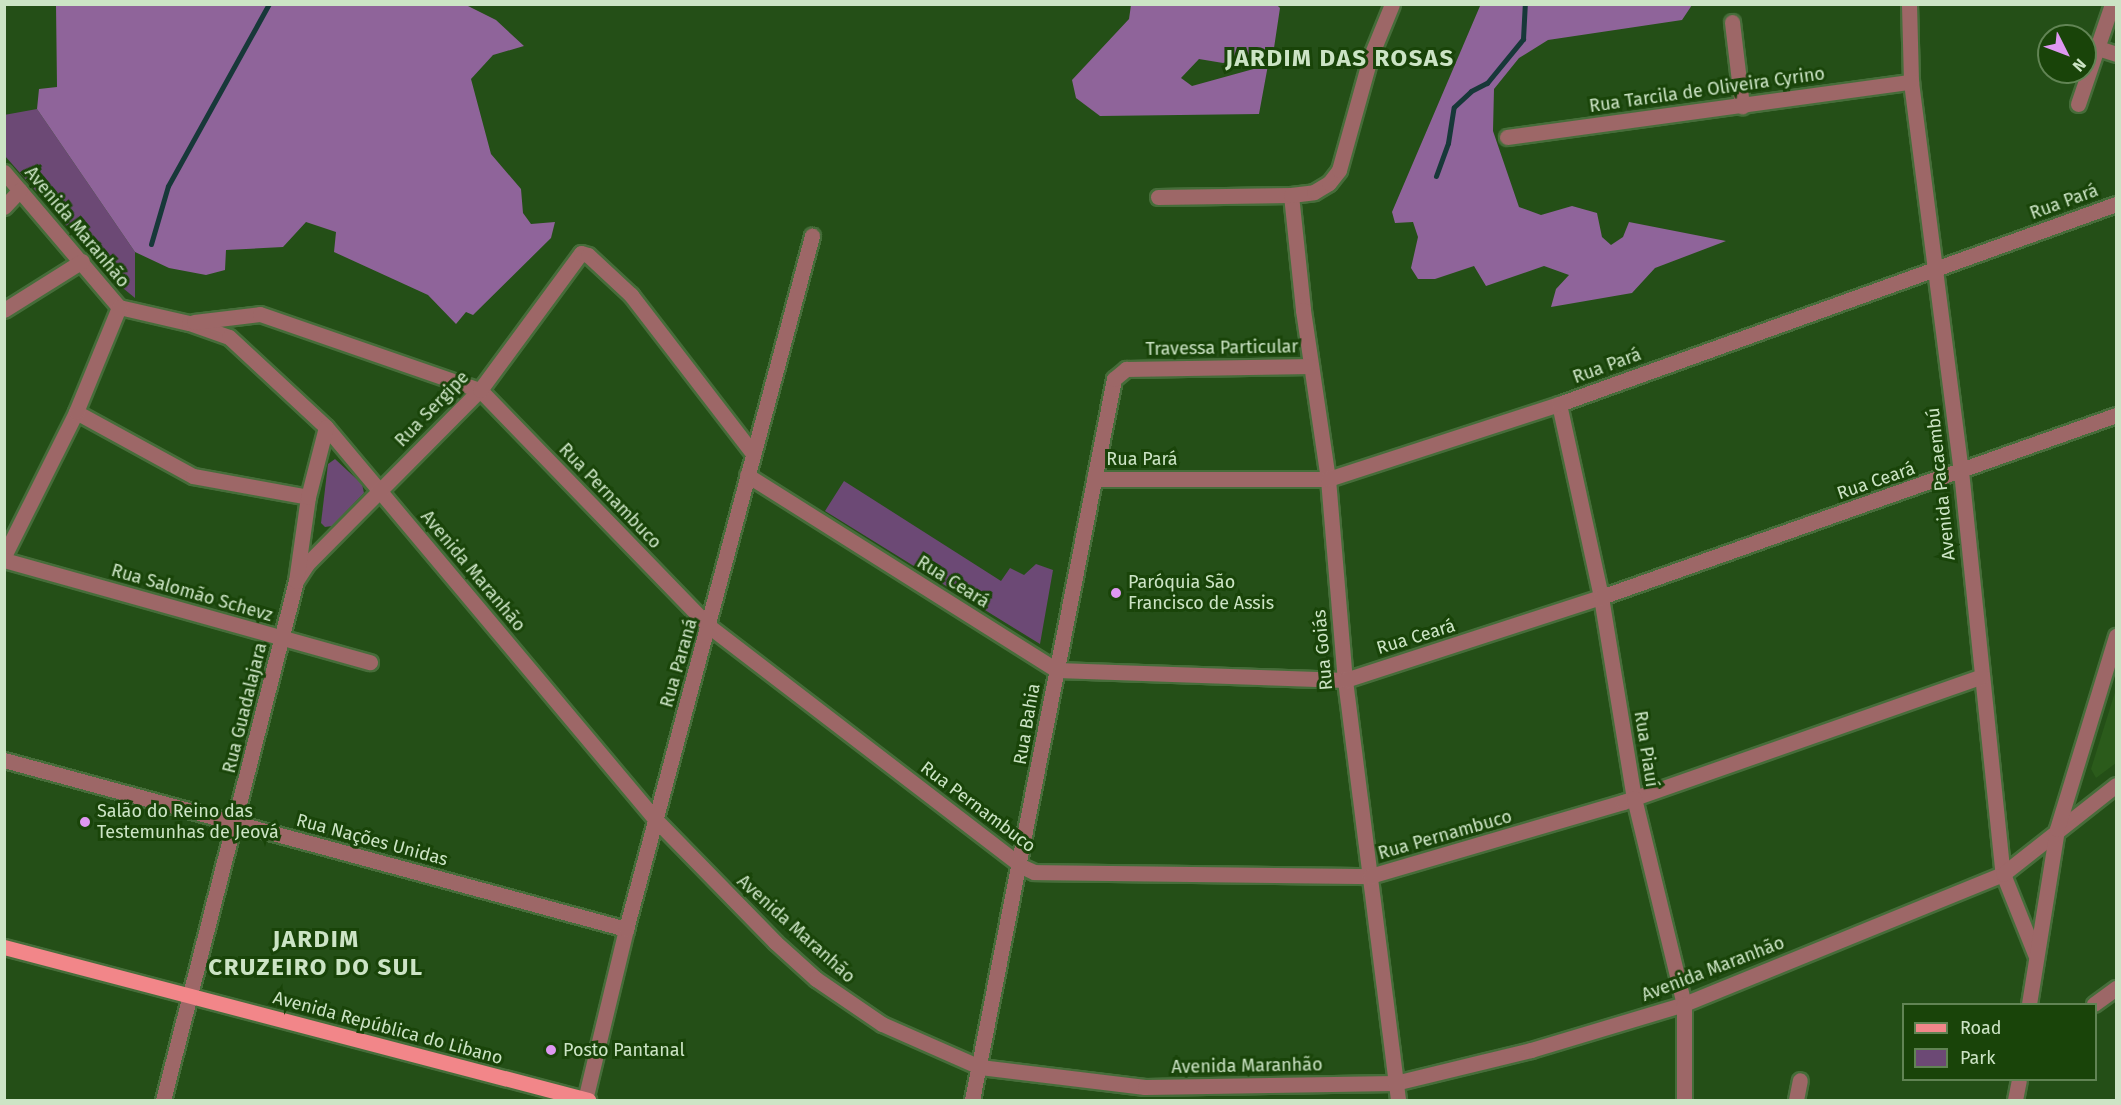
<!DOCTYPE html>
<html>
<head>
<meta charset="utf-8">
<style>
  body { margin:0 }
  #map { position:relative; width:2121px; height:1105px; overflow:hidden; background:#244f17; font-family:"Fira Sans",sans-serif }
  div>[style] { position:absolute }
  .built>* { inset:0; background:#2b5b1b }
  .green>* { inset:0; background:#6c4975 }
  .forest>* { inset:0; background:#8f649a }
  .stream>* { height:5px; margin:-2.5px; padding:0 2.5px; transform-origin:2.5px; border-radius:2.5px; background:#173839 }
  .roads { filter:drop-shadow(2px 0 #466d3a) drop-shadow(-2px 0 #466d3a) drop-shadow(0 2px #466d3a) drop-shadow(0 -2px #466d3a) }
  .minor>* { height:15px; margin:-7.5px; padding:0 7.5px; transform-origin:7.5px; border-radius:7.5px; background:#9d6767 }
  .major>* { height:15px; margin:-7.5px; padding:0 7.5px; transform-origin:7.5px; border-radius:7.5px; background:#f28689 }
  .dots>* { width:16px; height:16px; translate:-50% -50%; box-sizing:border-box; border:3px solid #194409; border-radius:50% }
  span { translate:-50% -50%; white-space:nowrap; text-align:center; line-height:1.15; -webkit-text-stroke:6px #194409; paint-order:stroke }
  .street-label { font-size:18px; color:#cce4c5 }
  .poi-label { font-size:18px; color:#cce4c5 }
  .left { translate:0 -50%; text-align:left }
  .district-label { font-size:24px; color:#cce4c5; font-weight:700; letter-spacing:1.5px }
  .frame { position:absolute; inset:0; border:6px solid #cce4c5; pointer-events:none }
  .legend { position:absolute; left:1902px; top:1003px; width:195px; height:78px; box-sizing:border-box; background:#194409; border:2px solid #618454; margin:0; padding:8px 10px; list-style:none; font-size:18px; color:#cce4c5 }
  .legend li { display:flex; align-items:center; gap:12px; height:30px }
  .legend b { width:30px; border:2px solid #618454 }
  .north { position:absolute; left:2037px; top:24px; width:60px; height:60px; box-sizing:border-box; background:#194409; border:2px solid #618454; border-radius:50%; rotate:132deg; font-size:16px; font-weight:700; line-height:24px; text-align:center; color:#cce4c5 }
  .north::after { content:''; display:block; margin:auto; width:21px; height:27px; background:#df98f2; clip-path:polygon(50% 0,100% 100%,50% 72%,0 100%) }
</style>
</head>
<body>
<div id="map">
  <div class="built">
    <div style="clip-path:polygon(2116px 689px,2116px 763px,2096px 778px,2091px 769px)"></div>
  </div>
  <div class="green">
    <div style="clip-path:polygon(37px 109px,135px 252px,135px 298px,118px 284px,5px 156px,4px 115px)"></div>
    <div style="clip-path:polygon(335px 459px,362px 484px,364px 493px,332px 526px,325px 527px,321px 523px,328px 464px)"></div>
    <div style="clip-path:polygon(844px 481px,1001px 581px,1010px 568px,1024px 575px,1036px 564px,1053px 570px,1040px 644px,825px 511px)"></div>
  </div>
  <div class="forest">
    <div style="clip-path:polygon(56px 5px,466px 5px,496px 20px,524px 46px,493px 55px,471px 79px,491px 154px,521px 189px,523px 213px,531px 224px,555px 222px,551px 238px,473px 315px,466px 312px,456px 324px,428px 295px,334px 252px,336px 232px,306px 222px,283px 247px,226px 250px,225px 270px,206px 275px,169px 268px,135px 252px,37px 109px,39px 89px,57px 87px)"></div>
    <div style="clip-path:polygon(1277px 5px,1280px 8px,1274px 48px,1223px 63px,1199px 59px,1181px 78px,1192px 86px,1268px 65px,1259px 114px,1100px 116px,1076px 98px,1072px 80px,1129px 19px,1131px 5px)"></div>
    <div style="clip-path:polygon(1475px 5px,1692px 5px,1682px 20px,1548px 40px,1519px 58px,1494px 89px,1493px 131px,1519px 207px,1541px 215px,1572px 206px,1597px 213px,1602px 237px,1611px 245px,1623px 237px,1629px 222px,1726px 241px,1655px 268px,1632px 293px,1551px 307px,1556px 289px,1569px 275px,1544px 266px,1486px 286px,1474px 266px,1435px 279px,1418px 279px,1411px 268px,1418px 237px,1413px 222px,1395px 223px,1392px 212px,1480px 6px)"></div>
  </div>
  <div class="stream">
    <div style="left:1436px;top:176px;width:35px;rotate:-70deg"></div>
    <div style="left:1448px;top:143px;width:36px;rotate:-81deg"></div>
    <div style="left:1454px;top:107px;width:23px;rotate:-43deg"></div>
    <div style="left:1471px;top:91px;width:18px;rotate:-27deg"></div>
    <div style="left:1487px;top:83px;width:57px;rotate:-50.7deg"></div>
    <div style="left:1523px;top:39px;width:35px;rotate:-87deg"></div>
    <div style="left:151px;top:244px;width:60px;rotate:-73.7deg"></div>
    <div style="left:168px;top:186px;width:208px;rotate:-61deg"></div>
  </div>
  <div class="roads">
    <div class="minor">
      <div style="left:1909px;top:4px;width:78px;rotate:88.5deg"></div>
      <div style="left:1911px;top:82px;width:392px;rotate:82.7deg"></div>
      <div style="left:1961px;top:471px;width:405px;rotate:84.1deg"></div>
      <div style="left:2003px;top:874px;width:86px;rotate:68.2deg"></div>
      <div style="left:1732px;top:22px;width:85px;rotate:83.2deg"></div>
      <div style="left:2098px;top:48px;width:19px;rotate:18deg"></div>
      <div style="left:2078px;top:104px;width:106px;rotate:-71.2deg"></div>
      <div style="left:1507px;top:137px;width:408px;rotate:-7.8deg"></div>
      <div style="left:4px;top:172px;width:177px;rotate:49.6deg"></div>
      <div style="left:119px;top:307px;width:72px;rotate:12.9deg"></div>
      <div style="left:189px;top:323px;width:42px;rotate:19.3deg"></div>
      <div style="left:229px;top:337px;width:132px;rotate:42.9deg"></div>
      <div style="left:326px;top:427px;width:512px;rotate:49.99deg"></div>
      <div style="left:655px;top:819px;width:172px;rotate:45.7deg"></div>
      <div style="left:775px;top:942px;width:55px;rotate:42.1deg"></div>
      <div style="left:816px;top:979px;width:80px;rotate:34.3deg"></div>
      <div style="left:882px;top:1024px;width:107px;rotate:23.7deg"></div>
      <div style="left:980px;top:1067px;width:166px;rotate:6.9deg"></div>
      <div style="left:1145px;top:1087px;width:250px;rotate:-0.9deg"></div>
      <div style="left:1395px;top:1083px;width:140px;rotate:-13.6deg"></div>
      <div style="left:1531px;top:1050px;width:160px;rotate:-16.7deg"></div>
      <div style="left:1684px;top:1004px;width:344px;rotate:-22.2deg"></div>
      <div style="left:2003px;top:874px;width:144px;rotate:-38.2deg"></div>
      <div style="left:1291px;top:195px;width:116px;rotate:84deg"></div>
      <div style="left:1303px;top:310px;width:171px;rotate:81.6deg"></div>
      <div style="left:1328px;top:479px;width:202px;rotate:85.2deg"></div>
      <div style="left:1345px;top:680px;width:423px;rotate:82.8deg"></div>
      <div style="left:1158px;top:197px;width:133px;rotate:-0.9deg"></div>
      <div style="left:1291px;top:195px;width:23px;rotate:-7deg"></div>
      <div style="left:1314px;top:192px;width:17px;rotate:-31deg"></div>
      <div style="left:1329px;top:183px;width:16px;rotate:-52deg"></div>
      <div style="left:1339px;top:170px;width:116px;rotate:-74.5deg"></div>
      <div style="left:1370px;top:58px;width:58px;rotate:-67.8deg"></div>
      <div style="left:4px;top:207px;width:23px;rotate:-47deg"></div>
      <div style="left:4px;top:310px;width:92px;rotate:-32.1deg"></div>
      <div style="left:194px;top:322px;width:66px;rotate:-6.9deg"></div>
      <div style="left:260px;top:314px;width:233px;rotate:19.1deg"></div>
      <div style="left:480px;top:390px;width:330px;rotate:45.9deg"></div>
      <div style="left:710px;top:627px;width:392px;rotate:37.5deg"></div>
      <div style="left:1021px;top:866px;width:14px;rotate:25deg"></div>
      <div style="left:1034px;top:872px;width:336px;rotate:0.7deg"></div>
      <div style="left:1370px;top:876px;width:264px;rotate:-16.3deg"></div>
      <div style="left:1623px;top:802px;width:380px;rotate:-19.3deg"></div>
      <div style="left:1559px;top:404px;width:198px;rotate:77.7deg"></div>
      <div style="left:1601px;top:597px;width:204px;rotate:80.7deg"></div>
      <div style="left:1634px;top:798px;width:212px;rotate:76.4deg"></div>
      <div style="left:1684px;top:1004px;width:96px;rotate:90deg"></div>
      <div style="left:76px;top:412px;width:133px;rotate:28.7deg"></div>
      <div style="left:193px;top:476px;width:117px;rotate:10.3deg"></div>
      <div style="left:747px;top:475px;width:366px;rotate:32.2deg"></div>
      <div style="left:1057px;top:670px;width:288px;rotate:2deg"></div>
      <div style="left:1345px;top:680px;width:269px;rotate:-18deg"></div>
      <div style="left:1601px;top:597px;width:546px;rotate:-19.46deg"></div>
      <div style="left:1094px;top:479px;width:234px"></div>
      <div style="left:1328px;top:479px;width:243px;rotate:-18deg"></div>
      <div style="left:1559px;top:404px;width:592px;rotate:-19.75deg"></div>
      <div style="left:4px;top:556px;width:161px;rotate:-63.4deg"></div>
      <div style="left:76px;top:412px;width:113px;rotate:-67.7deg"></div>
      <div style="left:4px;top:560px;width:380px;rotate:15.6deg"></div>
      <div style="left:296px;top:581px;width:20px;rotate:-57deg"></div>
      <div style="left:307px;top:564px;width:245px;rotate:-45.2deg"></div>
      <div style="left:480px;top:390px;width:170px;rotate:-53.6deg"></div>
      <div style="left:581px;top:253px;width:7px;rotate:16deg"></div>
      <div style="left:588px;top:255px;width:59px;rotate:42.9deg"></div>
      <div style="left:631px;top:295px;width:198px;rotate:52.4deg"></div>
      <div style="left:4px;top:760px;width:645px;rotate:15.2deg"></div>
      <div style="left:2029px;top:1004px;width:177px;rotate:-80.9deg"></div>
      <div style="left:2057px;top:829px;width:202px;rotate:-73deg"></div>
      <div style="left:2094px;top:1004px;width:27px;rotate:-36deg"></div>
      <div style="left:163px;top:1100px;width:536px;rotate:-75.63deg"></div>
      <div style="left:296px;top:581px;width:85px;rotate:-81.9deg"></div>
      <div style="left:308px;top:497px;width:72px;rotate:-75.6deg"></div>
      <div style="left:585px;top:1100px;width:176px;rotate:-76.5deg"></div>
      <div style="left:626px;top:929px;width:718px;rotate:-74.98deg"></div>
      <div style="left:972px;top:1100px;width:735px;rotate:-78.86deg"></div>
      <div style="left:1114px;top:379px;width:16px;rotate:-40deg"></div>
      <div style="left:1126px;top:369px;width:185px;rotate:-0.9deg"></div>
      <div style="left:1796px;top:1100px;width:20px;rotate:-79deg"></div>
      <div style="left:2015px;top:1100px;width:20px;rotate:-79deg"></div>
    </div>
    <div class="major">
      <div style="left:4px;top:947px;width:604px;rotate:14.68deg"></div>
    </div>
  </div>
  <div class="dots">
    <div style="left:1116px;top:593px;background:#df98f2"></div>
    <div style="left:85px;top:822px;background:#df98f2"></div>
    <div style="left:551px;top:1050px;background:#df98f2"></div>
  </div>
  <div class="street-label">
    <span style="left:1707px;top:90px;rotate:-8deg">Rua Tarcila de Oliveira Cyrino</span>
    <span style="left:2064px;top:202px;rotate:-20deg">Rua Pará</span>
    <span style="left:77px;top:227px;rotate:50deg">Avenida Maranhão</span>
    <span style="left:1222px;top:348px;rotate:-1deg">Travessa Particular</span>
    <span style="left:1607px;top:366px;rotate:-20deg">Rua Pará</span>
    <span style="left:432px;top:409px;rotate:-46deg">Rua Sergipe</span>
    <span style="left:1142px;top:459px">Rua Pará</span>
    <span style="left:1876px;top:481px;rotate:-19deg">Rua Ceará</span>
    <span style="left:1941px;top:484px;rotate:-96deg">Avenida Pacaembú</span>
    <span style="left:610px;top:496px;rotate:46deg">Rua Pernambuco</span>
    <span style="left:473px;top:571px;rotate:50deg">Avenida Maranhão</span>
    <span style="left:953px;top:582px;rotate:32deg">Rua Ceará</span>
    <span style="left:192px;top:593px;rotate:16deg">Rua Salomão Schevz</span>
    <span style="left:1416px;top:637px;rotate:-17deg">Rua Ceará</span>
    <span style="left:1323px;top:650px;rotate:-95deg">Rua Goiás</span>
    <span style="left:679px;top:663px;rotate:-74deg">Rua Paraná</span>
    <span style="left:245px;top:708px;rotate:-76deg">Rua Guadalajara</span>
    <span style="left:1027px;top:724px;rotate:-80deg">Rua Bahia</span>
    <span style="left:1646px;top:749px;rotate:81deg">Rua Piauí</span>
    <span style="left:978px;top:807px;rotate:37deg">Rua Pernambuco</span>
    <span style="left:1445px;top:835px;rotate:-16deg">Rua Pernambuco</span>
    <span style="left:372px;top:840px;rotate:15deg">Rua Nações Unidas</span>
    <span style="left:796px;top:929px;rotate:42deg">Avenida Maranhão</span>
    <span style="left:1713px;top:969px;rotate:-21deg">Avenida Maranhão</span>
    <span style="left:388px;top:1028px;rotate:15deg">Avenida República do Libano</span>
    <span style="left:1247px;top:1066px;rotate:-1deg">Avenida Maranhão</span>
  </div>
  <div class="poi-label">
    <span class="left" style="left:1128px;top:593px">Paróquia São<br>Francisco de Assis</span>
    <span class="left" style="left:97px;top:822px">Salão do Reino das<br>Testemunhas de Jeová</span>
    <span class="left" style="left:563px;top:1050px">Posto Pantanal</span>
  </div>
  <div class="district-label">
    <span style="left:1340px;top:59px">JARDIM DAS ROSAS</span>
    <span style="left:316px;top:954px">JARDIM<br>CRUZEIRO DO SUL</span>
  </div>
  <div class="frame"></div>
  <ul class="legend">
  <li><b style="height:8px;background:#f28689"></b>Road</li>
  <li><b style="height:16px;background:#6c4975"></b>Park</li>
  </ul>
  <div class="north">N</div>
</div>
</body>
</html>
